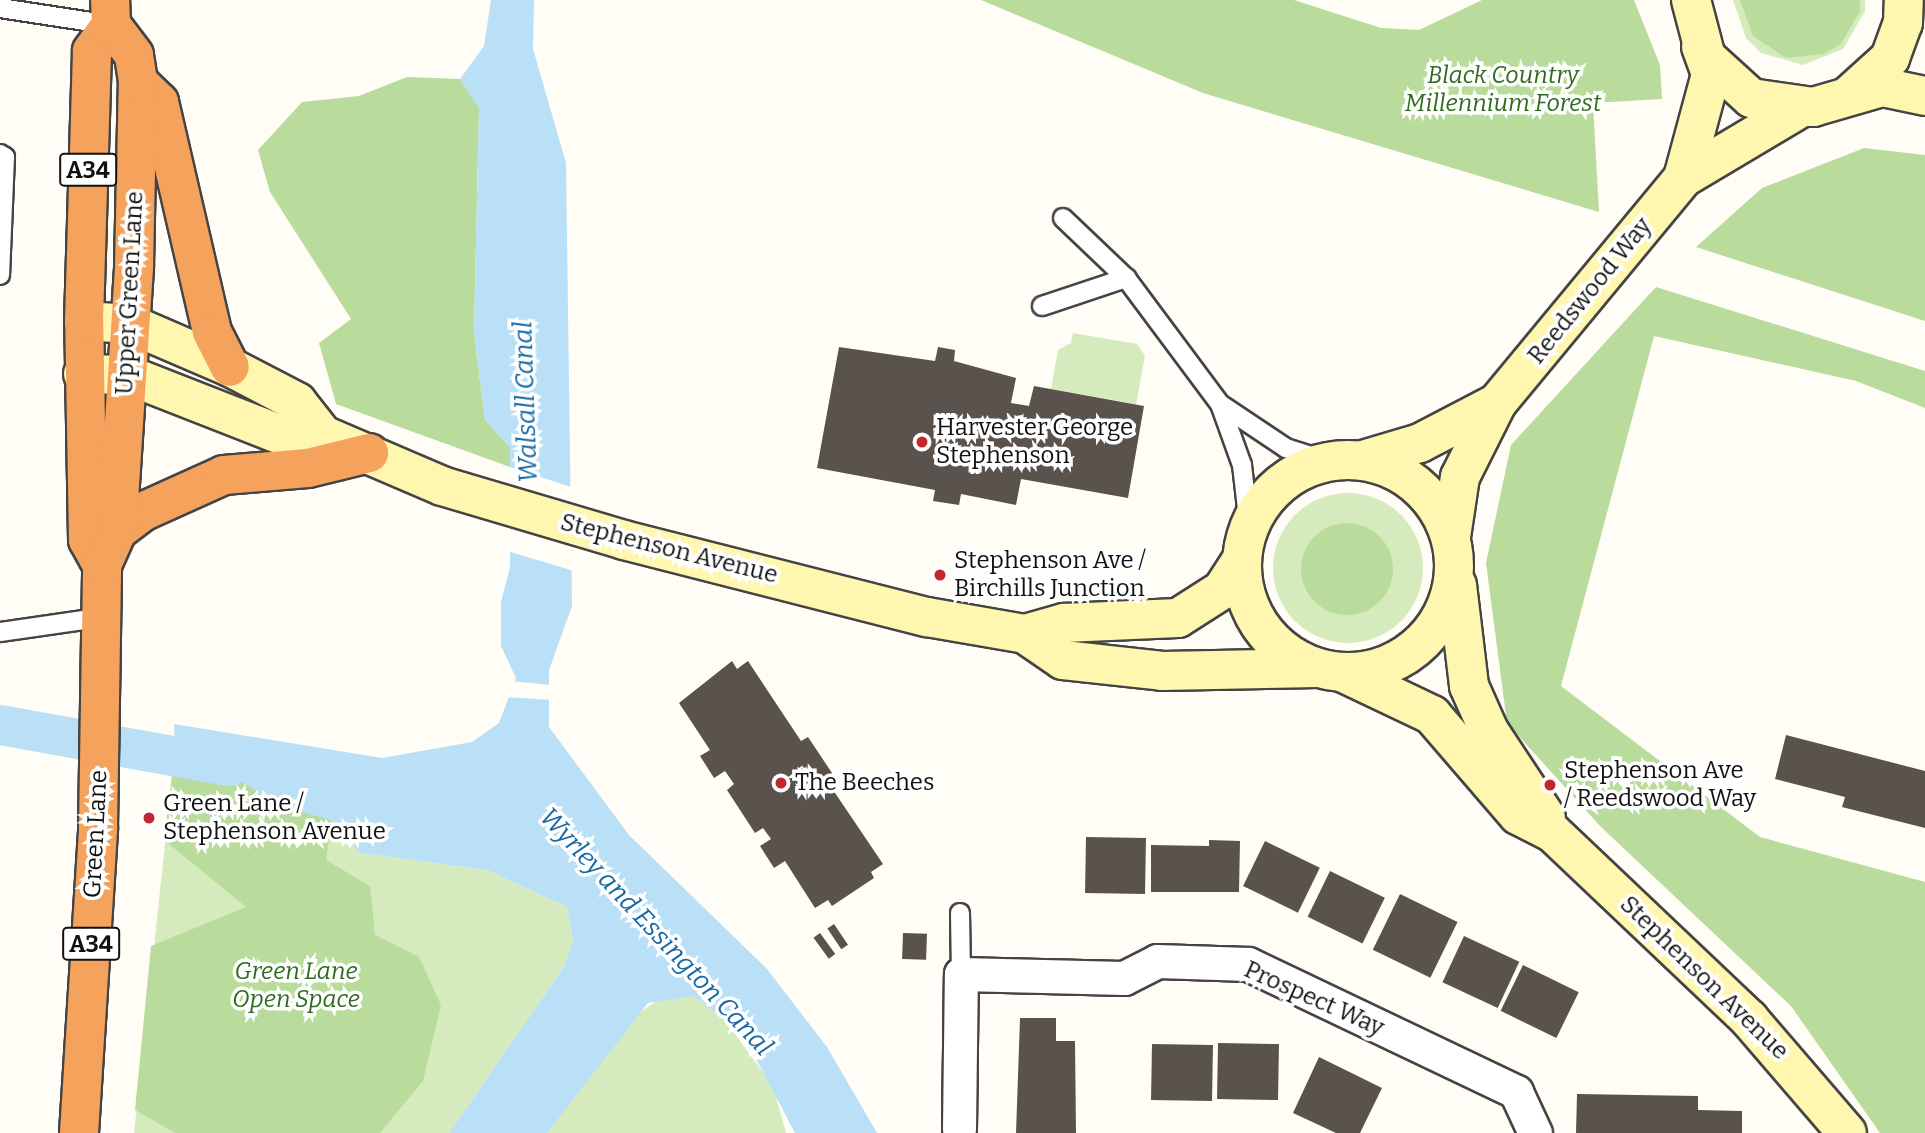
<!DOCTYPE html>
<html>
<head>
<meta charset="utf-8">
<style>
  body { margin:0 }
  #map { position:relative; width:1925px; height:1133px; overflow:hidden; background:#fffdf5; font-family:Bitter,serif }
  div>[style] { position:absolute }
  .green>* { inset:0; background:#d5ebbd }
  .round { border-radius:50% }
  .forest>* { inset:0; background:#b9dc9c }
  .water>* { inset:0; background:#b9e0f7 }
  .pier>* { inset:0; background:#fffdf5 }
  .canal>* { height:40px; margin:-20px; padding:0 20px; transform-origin:20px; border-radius:20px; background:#b9e0f7 }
  .building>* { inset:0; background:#5a524d; transform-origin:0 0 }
  .roads { filter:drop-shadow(2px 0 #444) drop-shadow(-2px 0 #444) drop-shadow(0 2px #444) drop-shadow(0 -2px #444) }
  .lane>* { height:18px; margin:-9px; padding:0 9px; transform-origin:9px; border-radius:9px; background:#fff }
  .street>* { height:33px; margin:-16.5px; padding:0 16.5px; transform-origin:16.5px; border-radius:16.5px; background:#fff }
  .secondary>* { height:38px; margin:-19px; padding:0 19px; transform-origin:19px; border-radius:19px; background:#fff6b0 }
  .secondary>.ring { margin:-19px; padding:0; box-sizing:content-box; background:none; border:38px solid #fff6b0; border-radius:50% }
  .highway>* { height:38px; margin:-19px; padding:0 19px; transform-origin:19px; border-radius:19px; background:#f5a25d }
  .dots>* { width:19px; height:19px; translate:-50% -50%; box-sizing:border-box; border:4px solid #fff; border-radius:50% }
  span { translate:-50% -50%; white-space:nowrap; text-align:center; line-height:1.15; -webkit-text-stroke:7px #fff; paint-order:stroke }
  .shield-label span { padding:2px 5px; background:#fff; border:2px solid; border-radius:5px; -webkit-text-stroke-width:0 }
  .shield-label { font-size:23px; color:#111; font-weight:700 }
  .park-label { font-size:24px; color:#2f6b1f; font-style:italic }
  .street-label { font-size:24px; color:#111 }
  .poi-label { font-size:24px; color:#111 }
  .left { translate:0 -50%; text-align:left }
  .water-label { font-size:26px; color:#1768a6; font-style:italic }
</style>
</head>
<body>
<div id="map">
  <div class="green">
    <div style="clip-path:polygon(1733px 0,1865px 0,1865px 11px,1843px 49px,1803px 65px,1761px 53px,1746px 38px)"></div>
    <div style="clip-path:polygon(1073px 333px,1137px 344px,1145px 356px,1136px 404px,1051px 389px,1058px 350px,1071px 343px)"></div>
    <div class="round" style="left:1273px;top:493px;width:150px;height:150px"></div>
    <div style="clip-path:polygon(175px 751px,332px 820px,360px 853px,487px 870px,567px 907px,573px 942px,563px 968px,449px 1133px,134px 1133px)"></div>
    <div style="clip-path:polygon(663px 996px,693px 996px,725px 1020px,773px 1086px,786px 1133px,547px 1133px,634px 1017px)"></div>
  </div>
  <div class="forest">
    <div style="clip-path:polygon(981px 0,1294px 0,1381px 28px,1419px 30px,1482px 0,1634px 0,1660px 65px,1662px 99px,1593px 103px,1599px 212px,1203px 93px)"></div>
    <div style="clip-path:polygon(1740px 0,1860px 0,1860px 11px,1841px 44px,1824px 54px,1786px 58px,1753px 36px)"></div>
    <div style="clip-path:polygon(407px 77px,460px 79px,479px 107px,474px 333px,485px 420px,510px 447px,510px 467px,336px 404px,319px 343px,351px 319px,270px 192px,258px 150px,302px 102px,359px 96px)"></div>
    <div style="clip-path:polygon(1864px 148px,1925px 155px,1925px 321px,1696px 247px,1762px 188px)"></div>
    <div style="clip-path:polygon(1656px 287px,1925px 371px,1925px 408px,1856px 381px,1654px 336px,1561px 686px,1760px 837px,1925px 882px,1925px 1133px,1880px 1133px,1791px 1006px,1600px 826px,1507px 723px,1486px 563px,1511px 445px)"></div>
    <div class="round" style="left:1301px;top:523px;width:92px;height:92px"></div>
    <div style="clip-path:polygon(175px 751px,235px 777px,277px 805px,332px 820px,326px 860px,370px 886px,375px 935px,419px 957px,441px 1005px,423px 1081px,380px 1133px,175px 1133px,135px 1110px,151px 946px,246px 907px,164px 840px)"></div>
  </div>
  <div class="water">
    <div style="clip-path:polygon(491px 0,534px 0,533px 49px,566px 163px,572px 606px,549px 670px,549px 727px,629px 835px,767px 969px,827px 1047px,877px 1133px,795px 1133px,754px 1055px,725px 1020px,693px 996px,648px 1003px,547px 1133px,449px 1133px,563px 968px,573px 942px,567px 907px,487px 870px,360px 853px,332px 820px,277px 805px,235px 777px,175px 751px,174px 724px,382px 758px,472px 742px,499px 723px,516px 678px,501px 646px,501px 602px,510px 567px,510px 447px,485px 420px,474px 333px,479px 108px,460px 79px,484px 46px)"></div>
  </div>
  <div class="pier">
    <div style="clip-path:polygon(507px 466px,571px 487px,574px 571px,507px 551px)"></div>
    <div style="clip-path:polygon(511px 681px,551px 685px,552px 700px,505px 697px)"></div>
  </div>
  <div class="canal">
    <div style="left:0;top:725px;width:233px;rotate:10.2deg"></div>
  </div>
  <div class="building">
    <div style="clip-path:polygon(839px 347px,935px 361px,938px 347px,955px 350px,954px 361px,1016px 378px,1011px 403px,1029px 406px,1034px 386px,1144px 406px,1128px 498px,1021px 479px,1016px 505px,961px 494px,959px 505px,933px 501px,935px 490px,817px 468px)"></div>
    <div style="clip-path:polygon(732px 661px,737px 669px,748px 661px,801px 741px,808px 737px,834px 776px,827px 781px,883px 864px,871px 872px,874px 878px,832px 906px,828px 900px,815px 908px,785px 861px,774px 868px,760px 846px,771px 839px,763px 828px,755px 833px,727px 790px,734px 784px,725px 771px,714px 778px,700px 756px,710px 750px,679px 703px)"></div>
    <div style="clip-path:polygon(1786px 735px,1925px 771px,1925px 828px,1842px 807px,1845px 797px,1775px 779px)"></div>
    <div style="left:1086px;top:837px;width:60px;height:56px;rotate:1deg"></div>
    <div style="clip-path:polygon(1209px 840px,1240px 841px,1239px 892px,1151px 892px,1151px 845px,1209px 846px)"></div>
    <div style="left:1265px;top:841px;width:61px;height:50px;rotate:26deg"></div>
    <div style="left:1330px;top:871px;width:61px;height:51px;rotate:26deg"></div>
    <div style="left:1400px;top:894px;width:64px;height:62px;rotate:26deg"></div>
    <div style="left:834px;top:924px;width:25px;height:8px;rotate:56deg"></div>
    <div style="left:820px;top:933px;width:26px;height:8px;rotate:54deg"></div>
    <div style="left:903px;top:933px;width:24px;height:26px;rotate:2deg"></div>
    <div style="left:1464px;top:936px;width:61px;height:51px;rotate:25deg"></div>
    <div style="left:1523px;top:965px;width:62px;height:51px;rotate:26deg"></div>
    <div style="clip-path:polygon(1020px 1018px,1056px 1018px,1056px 1041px,1075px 1041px,1076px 1133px,1016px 1133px)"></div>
    <div style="left:1218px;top:1043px;width:61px;height:56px;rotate:1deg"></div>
    <div style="left:1152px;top:1044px;width:61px;height:56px;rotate:1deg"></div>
    <div style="clip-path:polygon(1319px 1057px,1382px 1088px,1360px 1133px,1336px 1133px,1293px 1113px)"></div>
    <div style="clip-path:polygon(1577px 1094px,1698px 1096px,1698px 1110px,1742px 1111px,1742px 1133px,1576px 1133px)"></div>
  </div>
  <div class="roads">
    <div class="lane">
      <div style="left:0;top:8px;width:112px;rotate:8.7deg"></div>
      <div style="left:0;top:154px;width:6px;rotate:31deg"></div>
      <div style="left:5px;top:157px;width:118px;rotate:92.4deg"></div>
      <div style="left:1063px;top:218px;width:87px;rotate:43.6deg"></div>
      <div style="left:1126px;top:278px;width:157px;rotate:53.3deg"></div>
      <div style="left:1220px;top:404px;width:65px;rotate:70.2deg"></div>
      <div style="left:1242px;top:465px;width:61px;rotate:83.5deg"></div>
      <div style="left:1042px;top:306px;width:89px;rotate:-18.4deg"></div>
      <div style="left:1223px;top:406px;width:76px;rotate:33.7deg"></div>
      <div style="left:1286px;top:448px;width:43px;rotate:17.6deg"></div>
      <div style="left:0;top:632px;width:105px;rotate:-8.2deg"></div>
      <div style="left:960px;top:913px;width:61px;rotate:89.1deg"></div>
    </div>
    <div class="street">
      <div style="left:959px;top:1129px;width:155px;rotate:-89.3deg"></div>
      <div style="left:961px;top:974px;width:163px;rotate:1.4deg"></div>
      <div style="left:1124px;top:978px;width:37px;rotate:-27deg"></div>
      <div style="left:1157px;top:961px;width:91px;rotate:1.9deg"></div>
      <div style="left:1248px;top:964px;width:297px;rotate:25.5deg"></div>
      <div style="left:1516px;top:1092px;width:45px;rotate:65.1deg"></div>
    </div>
    <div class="secondary">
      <div style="left:1691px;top:0;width:59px;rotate:75.3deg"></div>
      <div style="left:1706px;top:57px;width:61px;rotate:42.3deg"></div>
      <div style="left:1751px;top:98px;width:63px;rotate:8.3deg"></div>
      <div style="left:1813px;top:107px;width:72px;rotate:-16.2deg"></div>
      <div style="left:1882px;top:87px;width:44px;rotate:11.8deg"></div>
      <div style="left:1848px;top:96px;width:57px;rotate:-42.1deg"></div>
      <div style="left:1890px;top:58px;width:37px;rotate:-70deg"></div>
      <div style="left:1903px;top:23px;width:23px;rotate:-88deg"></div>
      <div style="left:1683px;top:178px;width:108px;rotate:-74.9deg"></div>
      <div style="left:1711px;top:74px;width:29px;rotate:-110deg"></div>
      <div style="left:84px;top:321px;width:46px;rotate:3.7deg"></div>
      <div style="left:130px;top:324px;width:109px;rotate:23.3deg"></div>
      <div style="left:230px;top:367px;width:76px;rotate:27.6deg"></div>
      <div style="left:297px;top:402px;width:42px;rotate:51.8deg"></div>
      <div style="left:83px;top:374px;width:45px;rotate:1.3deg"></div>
      <div style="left:128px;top:375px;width:168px;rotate:21.4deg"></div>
      <div style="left:284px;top:436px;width:39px;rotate:-1deg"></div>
      <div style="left:323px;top:435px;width:129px;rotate:23.2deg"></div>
      <div style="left:442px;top:486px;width:190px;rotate:16.5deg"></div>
      <div style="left:624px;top:540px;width:313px;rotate:14.3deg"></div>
      <div style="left:927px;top:617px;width:99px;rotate:9.8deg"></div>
      <div style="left:1025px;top:634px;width:46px;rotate:34.4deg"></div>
      <div style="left:1063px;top:660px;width:100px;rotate:6.3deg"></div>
      <div style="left:1162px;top:671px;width:156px;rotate:-1.1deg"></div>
      <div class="ring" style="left:1242px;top:460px;width:174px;height:174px"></div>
      <div style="left:1363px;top:460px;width:59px;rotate:-16.6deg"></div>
      <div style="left:1420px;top:443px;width:87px;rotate:-27.5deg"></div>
      <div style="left:1451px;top:537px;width:61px;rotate:-81.5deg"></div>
      <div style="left:1460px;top:477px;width:83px;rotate:-63.4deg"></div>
      <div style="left:1497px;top:403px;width:292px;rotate:-50.4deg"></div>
      <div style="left:1683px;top:178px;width:139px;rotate:-30.8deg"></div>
      <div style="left:1457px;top:585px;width:102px;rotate:83.2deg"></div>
      <div style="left:1469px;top:686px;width:49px;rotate:66deg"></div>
      <div style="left:1489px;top:731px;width:103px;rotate:56.5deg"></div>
      <div style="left:1025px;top:634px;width:41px;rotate:-15.8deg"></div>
      <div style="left:1064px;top:623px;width:114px;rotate:-2.5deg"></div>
      <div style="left:1178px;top:618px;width:52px;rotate:-32.5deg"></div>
      <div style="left:1222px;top:590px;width:35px;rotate:-57deg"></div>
      <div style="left:1344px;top:673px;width:98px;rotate:25.5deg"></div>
      <div style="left:1432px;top:715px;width:132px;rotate:49.3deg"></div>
      <div style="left:1518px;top:815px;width:38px;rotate:27deg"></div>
      <div style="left:1552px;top:832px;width:272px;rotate:43.5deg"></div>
      <div style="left:1749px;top:1019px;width:150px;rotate:49.3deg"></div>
    </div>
    <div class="highway">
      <div style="left:139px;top:83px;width:28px;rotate:44deg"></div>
      <div style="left:159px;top:102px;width:236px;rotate:77deg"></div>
      <div style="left:212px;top:332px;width:39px;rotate:63deg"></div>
      <div style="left:117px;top:531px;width:31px;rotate:-37deg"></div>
      <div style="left:142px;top:512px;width:90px;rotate:-24.3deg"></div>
      <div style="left:224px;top:475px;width:84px;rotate:-4.8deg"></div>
      <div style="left:308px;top:468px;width:63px;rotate:-13.8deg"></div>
      <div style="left:102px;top:565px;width:29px;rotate:-119deg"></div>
      <div style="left:88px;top:540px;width:219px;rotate:-91deg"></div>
      <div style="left:84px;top:321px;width:270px;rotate:-88.3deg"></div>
      <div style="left:92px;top:51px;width:32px;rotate:-54deg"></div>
      <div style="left:79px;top:1133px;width:306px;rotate:-86.4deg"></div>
      <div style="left:98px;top:828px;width:263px;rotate:-89.1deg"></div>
      <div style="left:102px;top:565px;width:37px;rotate:-66deg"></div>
      <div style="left:117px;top:531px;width:266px;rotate:-86.3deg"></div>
      <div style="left:134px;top:266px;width:185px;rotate:-88.8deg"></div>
      <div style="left:138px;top:81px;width:26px;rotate:-99deg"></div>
      <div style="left:134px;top:55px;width:38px;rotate:-127deg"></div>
      <div style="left:111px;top:25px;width:25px;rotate:-92deg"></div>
    </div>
  </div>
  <div class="dots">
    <div style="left:922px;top:442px;background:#c4262e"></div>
    <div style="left:940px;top:575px;background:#c4262e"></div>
    <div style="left:781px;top:783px;background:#c4262e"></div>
    <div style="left:1550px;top:785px;background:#c4262e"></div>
    <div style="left:149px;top:818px;background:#c4262e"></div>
  </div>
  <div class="shield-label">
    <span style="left:88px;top:170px">A34</span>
    <span style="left:91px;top:944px">A34</span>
  </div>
  <div class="park-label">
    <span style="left:1503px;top:90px">Black Country<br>Millennium Forest</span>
    <span style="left:296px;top:986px">Green Lane<br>Open Space</span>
  </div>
  <div class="street-label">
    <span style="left:1590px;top:291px;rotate:-51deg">Reedswood Way</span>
    <span style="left:130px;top:293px;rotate:-87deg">Upper Green Lane</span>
    <span style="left:669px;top:549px;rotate:14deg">Stephenson Avenue</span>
    <span style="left:96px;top:834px;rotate:-87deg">Green Lane</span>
    <span style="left:1704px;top:978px;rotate:44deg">Stephenson Avenue</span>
    <span style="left:1314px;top:999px;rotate:24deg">Prospect Way</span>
  </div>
  <div class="poi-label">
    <span class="left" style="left:936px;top:442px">Harvester George<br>Stephenson</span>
    <span class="left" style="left:954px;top:575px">Stephenson Ave /<br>Birchills Junction</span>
    <span class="left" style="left:1564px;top:785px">Stephenson Ave<br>/ Reedswood Way</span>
    <span class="left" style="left:795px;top:783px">The Beeches</span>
    <span class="left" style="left:163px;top:818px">Green Lane /<br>Stephenson Avenue</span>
  </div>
  <div class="water-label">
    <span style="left:526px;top:402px;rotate:-92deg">Walsall Canal</span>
    <span style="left:656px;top:932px;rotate:47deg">Wyrley and Essington Canal</span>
  </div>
</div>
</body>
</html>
